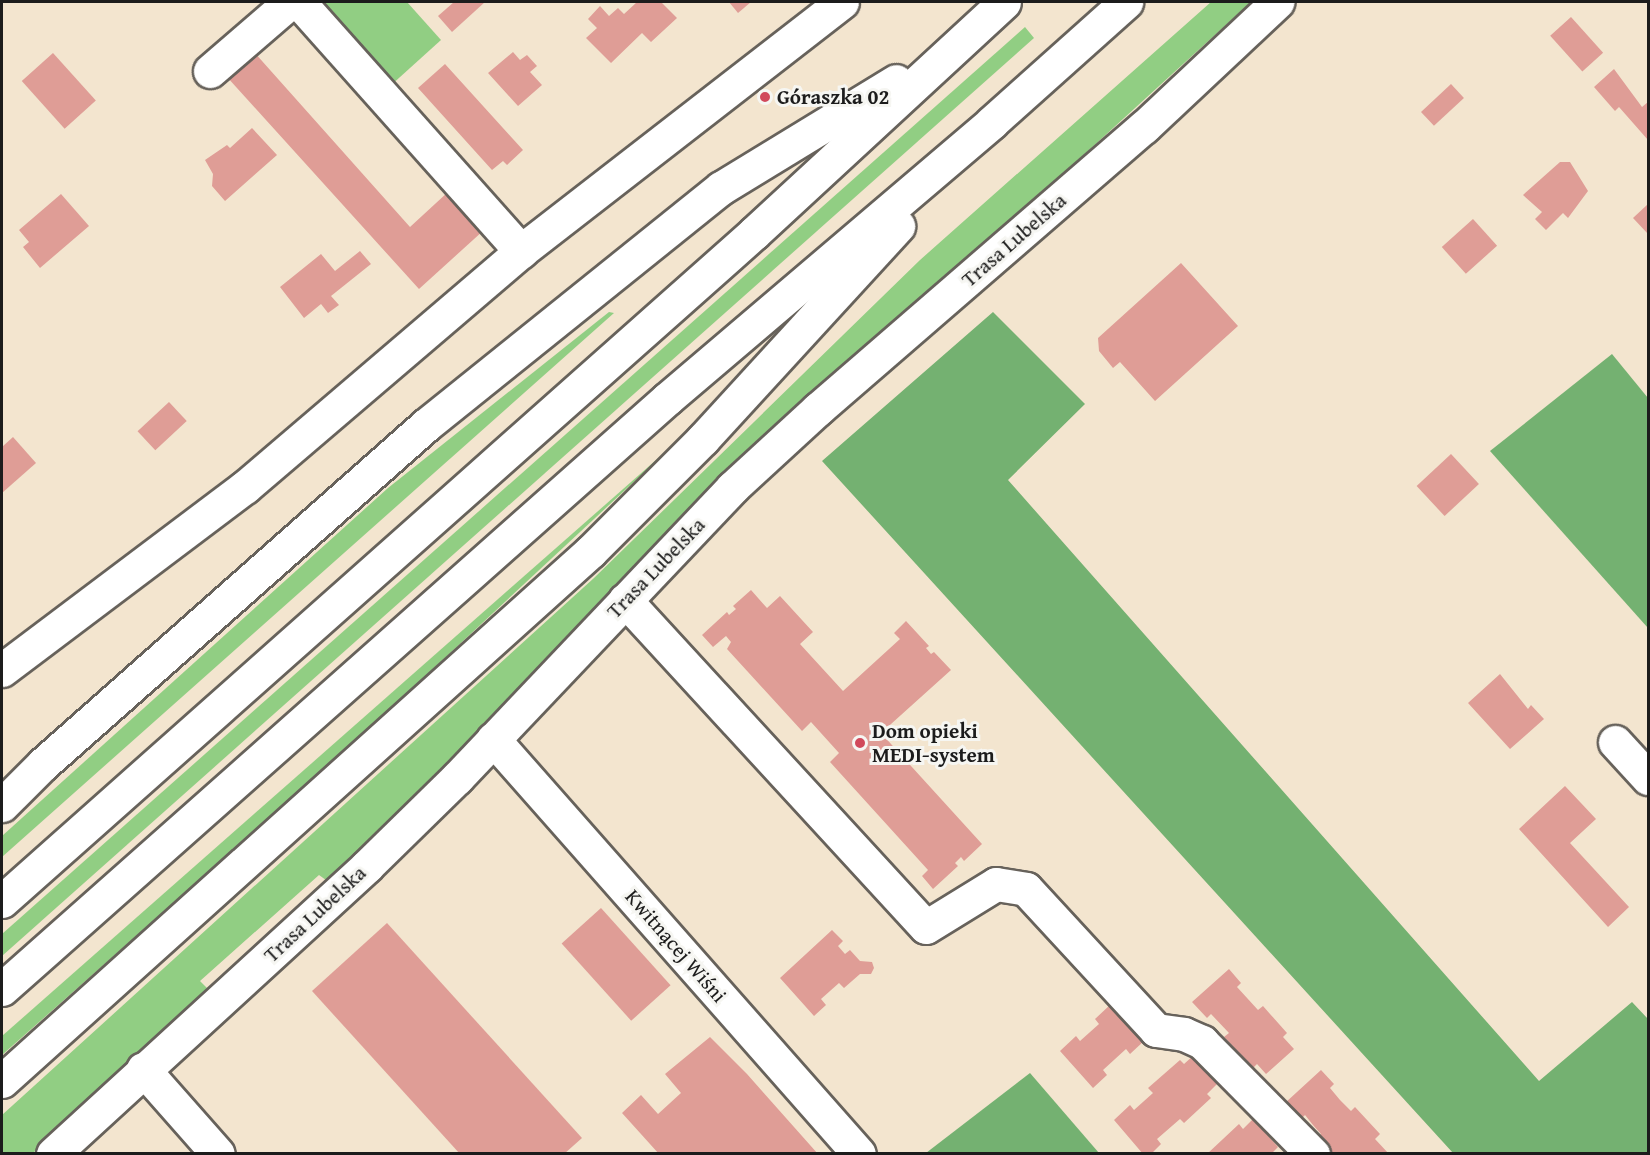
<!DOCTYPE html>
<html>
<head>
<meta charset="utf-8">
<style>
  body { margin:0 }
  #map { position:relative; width:1650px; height:1155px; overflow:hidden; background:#f3e5cf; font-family:"Gentium Book Plus",serif }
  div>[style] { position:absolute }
  .green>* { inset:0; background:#91ce83 }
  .forest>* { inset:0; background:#74b171 }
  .building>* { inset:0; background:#df9d96; transform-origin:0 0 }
  .roads { filter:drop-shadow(2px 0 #67625b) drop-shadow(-2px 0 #67625b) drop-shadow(0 2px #67625b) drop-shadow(0 -2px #67625b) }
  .minor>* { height:33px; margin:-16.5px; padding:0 16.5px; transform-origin:16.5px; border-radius:16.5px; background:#fff }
  .highway>* { height:33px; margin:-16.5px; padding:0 16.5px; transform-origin:16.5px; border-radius:16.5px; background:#fff }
  .dots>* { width:16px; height:16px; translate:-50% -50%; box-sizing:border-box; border:3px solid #f6f6f2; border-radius:50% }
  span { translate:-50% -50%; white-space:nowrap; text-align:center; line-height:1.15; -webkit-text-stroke:6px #f6f6f2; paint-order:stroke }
  .poi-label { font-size:21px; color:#1c1c1c; font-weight:700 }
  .left { translate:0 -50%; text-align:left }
  .street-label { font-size:21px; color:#1c1c1c }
  .frame { position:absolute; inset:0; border:3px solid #1c1c1c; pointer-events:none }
</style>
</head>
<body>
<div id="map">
  <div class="green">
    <div style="clip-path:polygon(310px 2px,407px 2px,441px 40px,389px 87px)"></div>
    <div style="clip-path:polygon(1211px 2px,1251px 2px,1007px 225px,763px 437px,330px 883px,319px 875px,200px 981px,210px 991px,33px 1153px,2px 1153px,2px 1115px,594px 578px,920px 260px)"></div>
    <div style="clip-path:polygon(1025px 27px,1034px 38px,2px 956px,2px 934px)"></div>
    <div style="clip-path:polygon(609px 312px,614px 313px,2px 857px,2px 836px,388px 488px)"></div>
    <div style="clip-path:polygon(681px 438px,347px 749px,2px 1055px,2px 1036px)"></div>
  </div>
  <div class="forest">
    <div style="clip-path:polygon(993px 312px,1085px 404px,1008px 480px,1539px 1081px,1632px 1002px,1648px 1019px,1648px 1153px,1453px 1153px,822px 461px)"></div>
    <div style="clip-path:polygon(1612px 354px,1648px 398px,1648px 628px,1490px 451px)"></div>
    <div style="clip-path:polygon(1030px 1073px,1099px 1153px,926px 1153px)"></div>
  </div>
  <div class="building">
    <div style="clip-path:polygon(454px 2px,485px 2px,452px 32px,438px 16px)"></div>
    <div style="clip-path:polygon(637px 2px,661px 2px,677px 18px,651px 42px,642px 33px,611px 63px,586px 38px,597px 28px,588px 19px,600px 6px,609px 16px,618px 8px,624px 14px)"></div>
    <div style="clip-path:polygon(729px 2px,751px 2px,738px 13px)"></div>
    <div style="left:1571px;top:17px;width:48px;height:28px;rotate:48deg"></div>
    <div style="clip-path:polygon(253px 51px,410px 227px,448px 192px,484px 230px,419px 289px,227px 77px)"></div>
    <div style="clip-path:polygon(513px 52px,520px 60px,527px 55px,537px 66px,530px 72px,542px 85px,518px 106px,488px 73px)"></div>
    <div style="left:53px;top:53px;width:64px;height:42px;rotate:48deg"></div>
    <div style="clip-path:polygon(445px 64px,523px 150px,507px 165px,503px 161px,492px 170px,418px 88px)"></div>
    <div style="clip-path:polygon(1614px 69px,1642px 107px,1648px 102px,1648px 140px,1619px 107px,1615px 111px,1594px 87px)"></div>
    <div style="left:1451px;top:84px;width:19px;height:41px;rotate:47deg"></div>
    <div style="clip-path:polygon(252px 128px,277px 155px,225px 201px,212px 186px,213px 174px,205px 160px,227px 145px,230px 148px)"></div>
    <div style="clip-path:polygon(1560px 162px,1570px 162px,1588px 191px,1568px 218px,1563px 213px,1546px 230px,1535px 219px,1542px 212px,1523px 195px)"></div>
    <div style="clip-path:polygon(61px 194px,89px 226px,40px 268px,23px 247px,29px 242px,19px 230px)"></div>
    <div style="clip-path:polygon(1648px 204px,1648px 234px,1633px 218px)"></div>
    <div style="left:1473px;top:219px;width:36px;height:42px;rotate:48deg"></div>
    <div style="clip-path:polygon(360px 251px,371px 264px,331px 296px,339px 305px,328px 313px,321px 304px,304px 318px,280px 287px,321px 254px,335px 271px)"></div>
    <div style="clip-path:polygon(1181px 263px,1238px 326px,1155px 401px,1120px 362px,1113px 368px,1099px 351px,1098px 338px)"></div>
    <div style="left:169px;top:402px;width:26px;height:43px;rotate:47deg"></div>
    <div style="clip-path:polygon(13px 437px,36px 463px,2px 493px,2px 447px)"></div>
    <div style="left:1451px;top:454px;width:41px;height:47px;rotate:47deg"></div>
    <div style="clip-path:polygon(751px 590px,767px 608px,780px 596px,813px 632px,800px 644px,843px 691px,900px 639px,894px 633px,906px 621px,929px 646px,926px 648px,931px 654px,934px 652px,951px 670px,881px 733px,982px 844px,964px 861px,961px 857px,955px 863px,958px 866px,933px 889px,922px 876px,928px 870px,830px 762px,839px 753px,811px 722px,802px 731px,727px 649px,731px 642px,726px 636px,713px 647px,702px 635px,727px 612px,729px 615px,736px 609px,733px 606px)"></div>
    <div style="clip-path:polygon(1500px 674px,1528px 709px,1531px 705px,1544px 719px,1510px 749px,1468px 703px)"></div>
    <div style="clip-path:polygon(1565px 786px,1596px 819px,1570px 843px,1629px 907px,1608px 927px,1519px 829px)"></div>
    <div style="left:601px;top:908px;width:104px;height:53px;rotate:48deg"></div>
    <div style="clip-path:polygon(387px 923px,582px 1138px,564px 1154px,460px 1154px,312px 991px)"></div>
    <div style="clip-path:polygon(832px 930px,843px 941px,838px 946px,845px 954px,850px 950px,860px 961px,872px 962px,874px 968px,871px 974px,860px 974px,844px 988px,839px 983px,821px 999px,826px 1005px,814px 1016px,780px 978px)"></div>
    <div style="clip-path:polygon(1229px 969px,1241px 983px,1237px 987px,1258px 1010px,1263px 1006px,1287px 1033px,1283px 1037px,1294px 1049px,1266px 1074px,1257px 1064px,1253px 1068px,1224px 1037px,1229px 1033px,1211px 1014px,1207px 1018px,1192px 1002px)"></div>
    <div style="clip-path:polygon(1111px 1004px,1144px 1041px,1130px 1054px,1126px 1049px,1103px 1070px,1107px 1075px,1093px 1088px,1060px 1051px,1076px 1036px,1080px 1041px,1099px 1024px,1095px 1019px)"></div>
    <div style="clip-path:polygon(710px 1037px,747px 1074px,818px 1154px,659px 1154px,622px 1113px,641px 1095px,658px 1114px,681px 1093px,665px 1074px)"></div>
    <div style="clip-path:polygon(1194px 1055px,1219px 1082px,1207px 1094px,1211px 1098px,1184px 1123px,1180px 1119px,1157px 1139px,1161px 1144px,1151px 1154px,1143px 1154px,1114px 1120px,1130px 1105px,1134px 1110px,1153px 1093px,1148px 1088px,1180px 1060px,1184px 1064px)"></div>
    <div style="clip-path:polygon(1321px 1070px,1334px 1084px,1330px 1088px,1340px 1100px,1351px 1111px,1355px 1107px,1380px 1134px,1375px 1139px,1389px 1154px,1331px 1154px,1317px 1138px,1321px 1134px,1313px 1125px,1305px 1115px,1300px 1120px,1285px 1103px)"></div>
    <div style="clip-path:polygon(1253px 1119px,1278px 1147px,1271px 1154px,1207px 1154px,1239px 1124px,1243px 1129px)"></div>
  </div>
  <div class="roads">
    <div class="minor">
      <div style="left:299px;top:2px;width:334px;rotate:48.3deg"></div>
      <div style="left:210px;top:71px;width:106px;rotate:-40.8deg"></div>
      <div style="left:625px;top:600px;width:444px;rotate:47.4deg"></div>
      <div style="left:926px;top:927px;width:82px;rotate:-31.6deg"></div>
      <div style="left:996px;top:884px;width:30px;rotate:9deg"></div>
      <div style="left:1026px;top:889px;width:192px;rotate:47.3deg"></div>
      <div style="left:1156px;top:1030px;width:28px;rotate:8deg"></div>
      <div style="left:1184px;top:1034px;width:20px;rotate:24deg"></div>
      <div style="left:1202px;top:1042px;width:158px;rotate:45.3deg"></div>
      <div style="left:2px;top:670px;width:304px;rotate:-37deg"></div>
      <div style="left:245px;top:487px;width:363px;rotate:-40.5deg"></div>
      <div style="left:521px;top:251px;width:406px;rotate:-37.8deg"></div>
      <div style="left:493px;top:739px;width:553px;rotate:48.59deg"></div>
      <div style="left:1615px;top:742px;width:49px;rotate:47.5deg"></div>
      <div style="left:143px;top:1069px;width:113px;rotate:48.6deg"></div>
      <div style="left:53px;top:1154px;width:426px;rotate:-42.5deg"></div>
      <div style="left:367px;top:866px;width:126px;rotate:-44.4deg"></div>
      <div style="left:457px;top:778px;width:400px;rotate:-46.5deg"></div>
      <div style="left:732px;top:488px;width:117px;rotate:-42.6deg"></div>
      <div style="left:818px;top:409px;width:431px;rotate:-40.9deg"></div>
      <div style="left:1144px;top:127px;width:183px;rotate:-43.2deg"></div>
    </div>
    <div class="highway">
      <div style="left:2px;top:805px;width:58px;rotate:-45deg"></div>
      <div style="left:43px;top:764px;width:511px;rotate:-41.51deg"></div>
      <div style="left:426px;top:425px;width:378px;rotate:-38.8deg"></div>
      <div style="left:721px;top:188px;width:205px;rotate:-31.4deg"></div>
      <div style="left:2px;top:901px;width:1006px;rotate:-41.61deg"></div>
      <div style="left:754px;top:233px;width:340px;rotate:-42.7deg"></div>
      <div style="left:2px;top:989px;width:889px;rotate:-41.58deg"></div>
      <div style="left:667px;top:399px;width:427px;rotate:-40.4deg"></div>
      <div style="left:992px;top:122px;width:180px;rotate:-41.8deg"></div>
      <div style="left:2px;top:1081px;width:792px;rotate:-41.98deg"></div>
      <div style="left:591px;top:551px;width:158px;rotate:-45deg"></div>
      <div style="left:703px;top:439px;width:289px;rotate:-47.5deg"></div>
    </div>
  </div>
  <div class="dots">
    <div style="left:765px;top:97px;background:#d1495b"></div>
    <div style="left:860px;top:743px;background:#d1495b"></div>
  </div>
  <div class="poi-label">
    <span class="left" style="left:777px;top:97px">Góraszka 02</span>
    <span class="left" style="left:872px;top:743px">Dom opieki<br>MEDI-system</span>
  </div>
  <div class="street-label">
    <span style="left:1014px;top:240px;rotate:-41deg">Trasa Lubelska</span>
    <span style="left:656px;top:568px;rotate:-46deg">Trasa Lubelska</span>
    <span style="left:315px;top:914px;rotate:-43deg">Trasa Lubelska</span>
    <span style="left:676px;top:946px;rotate:49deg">Kwitnącej Wiśni</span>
  </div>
  <div class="frame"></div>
</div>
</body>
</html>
